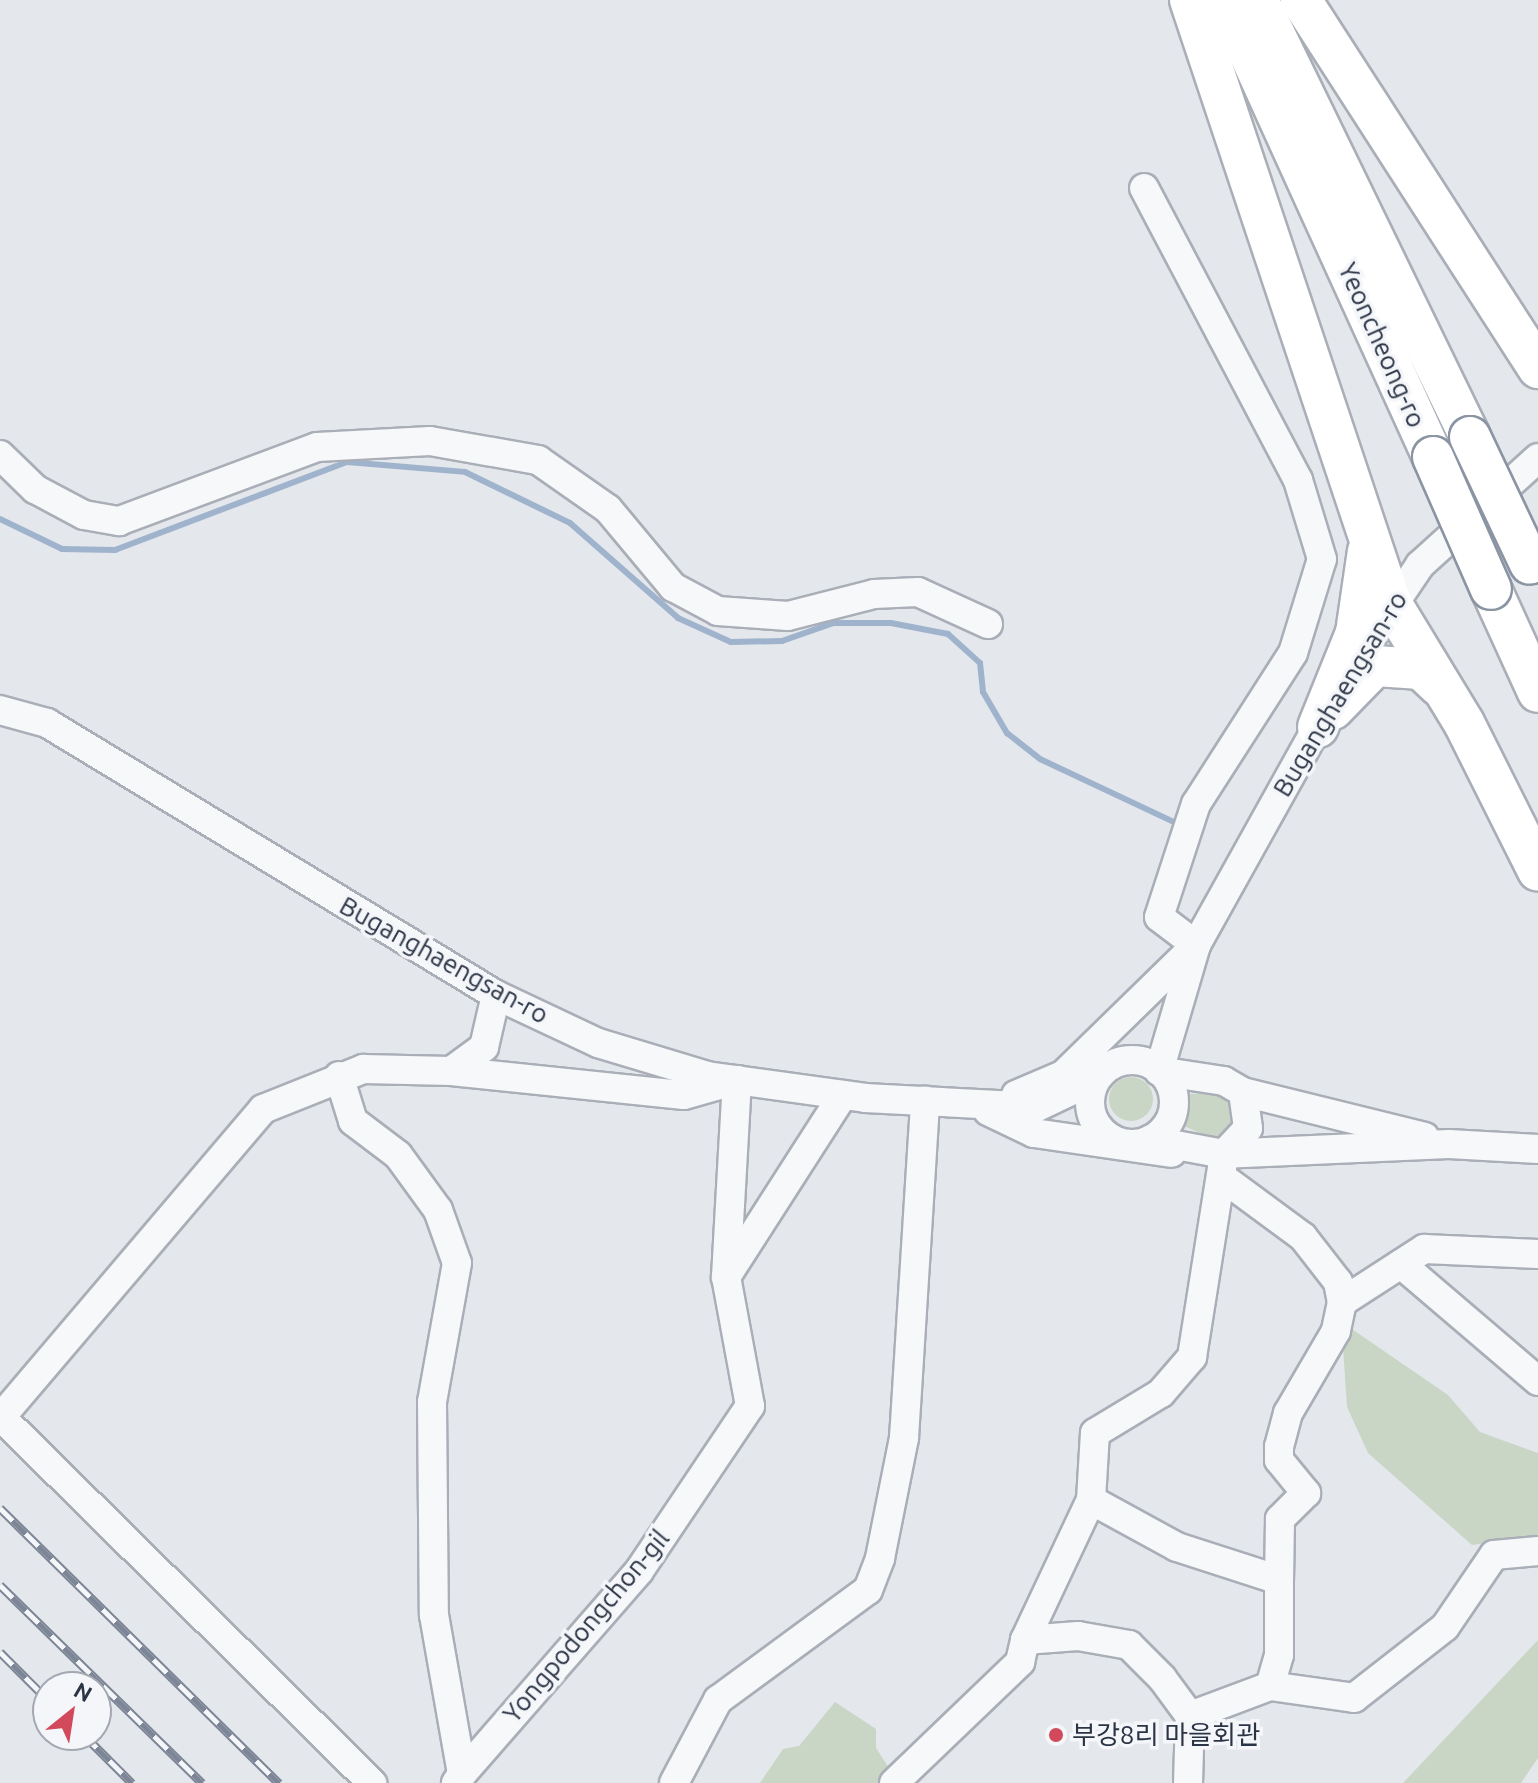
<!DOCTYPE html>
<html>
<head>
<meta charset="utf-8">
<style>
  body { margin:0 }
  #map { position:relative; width:1538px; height:1783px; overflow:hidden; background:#e4e7ec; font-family:Ubuntu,"Noto Sans KR",sans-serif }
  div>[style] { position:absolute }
  .green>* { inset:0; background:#c9d6c5 }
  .round { border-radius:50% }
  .stream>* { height:6px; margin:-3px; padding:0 3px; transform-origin:3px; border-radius:3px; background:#9fb4cc }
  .roads { filter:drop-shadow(2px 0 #a9aeb7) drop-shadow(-2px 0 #a9aeb7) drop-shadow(0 2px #a9aeb7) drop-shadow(0 -2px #a9aeb7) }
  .minor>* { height:28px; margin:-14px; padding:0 14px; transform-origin:14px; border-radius:14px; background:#f7f8fa }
  .minor>.ring { margin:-14px; padding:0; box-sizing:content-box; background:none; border:28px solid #f7f8fa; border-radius:50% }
  .highway>* { height:40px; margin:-20px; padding:0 20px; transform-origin:20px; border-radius:20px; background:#fff }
  .rail>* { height:9px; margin-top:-4.5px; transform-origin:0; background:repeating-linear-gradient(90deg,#f4f6f9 0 18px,#7d8696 0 36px); box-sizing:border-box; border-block:2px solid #7d8696 }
  .bridges { filter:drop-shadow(2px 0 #8b94a3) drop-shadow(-2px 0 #8b94a3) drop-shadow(0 2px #8b94a3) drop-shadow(0 -2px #8b94a3) }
  .highway-bridge>* { height:40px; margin:-20px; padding:0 20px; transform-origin:20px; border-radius:20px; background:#fff }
  .dots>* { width:22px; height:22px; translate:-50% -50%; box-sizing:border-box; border:4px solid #f4f6f9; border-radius:50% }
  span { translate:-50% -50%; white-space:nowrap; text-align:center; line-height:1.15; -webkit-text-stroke:7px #f4f6f9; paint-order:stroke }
  .street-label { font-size:26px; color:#2b3445 }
  .poi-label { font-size:26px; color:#2b3445 }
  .left { translate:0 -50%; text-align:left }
  .north { position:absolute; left:32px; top:1671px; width:80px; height:80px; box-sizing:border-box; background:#f4f6f9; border:2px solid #a4a8b1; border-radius:50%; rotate:30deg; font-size:22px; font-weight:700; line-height:32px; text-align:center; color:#2b3445 }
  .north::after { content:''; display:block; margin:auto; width:28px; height:36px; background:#d1495b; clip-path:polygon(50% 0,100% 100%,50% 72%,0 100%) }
</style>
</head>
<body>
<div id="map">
  <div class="green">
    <div class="round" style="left:1109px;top:1077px;width:44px;height:44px"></div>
    <div style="clip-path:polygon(1213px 1093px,1226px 1098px,1235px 1119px,1215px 1140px,1182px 1125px,1188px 1094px)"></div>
    <div style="clip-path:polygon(1349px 1327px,1448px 1395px,1480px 1432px,1538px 1453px,1538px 1536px,1472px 1545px,1368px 1453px,1347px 1407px,1343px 1347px)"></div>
    <div style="clip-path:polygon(1538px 1640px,1538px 1758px,1521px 1783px,1403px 1783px)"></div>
    <div style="clip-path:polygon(835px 1702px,876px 1729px,876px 1748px,889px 1768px,884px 1783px,760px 1783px,783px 1749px,799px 1746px)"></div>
  </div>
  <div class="stream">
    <div style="left:0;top:519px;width:69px;rotate:25.8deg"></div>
    <div style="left:62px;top:549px;width:53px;rotate:1.1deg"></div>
    <div style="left:115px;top:550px;width:248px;rotate:-20.8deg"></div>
    <div style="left:347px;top:462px;width:118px;rotate:4.8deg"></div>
    <div style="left:465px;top:472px;width:117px;rotate:25.9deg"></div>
    <div style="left:570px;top:523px;width:144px;rotate:41.3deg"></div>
    <div style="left:678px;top:618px;width:58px;rotate:24.4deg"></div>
    <div style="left:731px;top:642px;width:51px;rotate:-1.1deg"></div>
    <div style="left:782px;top:641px;width:54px;rotate:-19.4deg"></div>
    <div style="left:833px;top:623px;width:58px"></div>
    <div style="left:891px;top:623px;width:58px;rotate:10.9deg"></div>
    <div style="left:948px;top:634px;width:43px;rotate:42.2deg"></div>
    <div style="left:980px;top:663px;width:29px;rotate:84deg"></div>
    <div style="left:983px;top:692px;width:48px;rotate:59.7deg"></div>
    <div style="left:1007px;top:733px;width:42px;rotate:38.2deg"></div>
    <div style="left:1040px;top:759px;width:150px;rotate:25.2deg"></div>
  </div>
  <div class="roads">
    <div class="minor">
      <div style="left:0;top:455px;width:49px;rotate:44.2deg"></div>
      <div style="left:35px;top:489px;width:55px;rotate:28deg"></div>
      <div style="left:84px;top:515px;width:36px;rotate:10deg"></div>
      <div style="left:119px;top:521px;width:211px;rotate:-20.5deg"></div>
      <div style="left:317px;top:447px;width:113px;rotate:-3deg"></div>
      <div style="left:430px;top:441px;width:110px;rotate:10deg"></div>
      <div style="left:538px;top:460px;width:85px;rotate:35deg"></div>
      <div style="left:608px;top:509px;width:102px;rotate:50.2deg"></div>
      <div style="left:673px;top:587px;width:51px;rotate:28.1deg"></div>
      <div style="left:718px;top:611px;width:70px;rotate:4.1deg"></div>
      <div style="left:788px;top:616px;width:89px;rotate:-14.3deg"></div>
      <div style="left:874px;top:594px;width:44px;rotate:-2.6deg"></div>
      <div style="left:918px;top:592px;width:77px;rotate:24.6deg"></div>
      <div style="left:1358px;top:657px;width:111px;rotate:-56deg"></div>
      <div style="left:1420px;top:565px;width:159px;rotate:-42.2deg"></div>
      <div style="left:0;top:710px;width:49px;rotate:15.5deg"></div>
      <div style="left:47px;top:723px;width:525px;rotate:31.21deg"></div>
      <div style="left:496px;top:995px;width:113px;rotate:25.2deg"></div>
      <div style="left:598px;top:1043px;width:114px;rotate:16.8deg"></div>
      <div style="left:707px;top:1076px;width:160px;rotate:7.9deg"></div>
      <div style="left:865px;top:1098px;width:172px;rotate:3deg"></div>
      <div style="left:1037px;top:1107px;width:65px;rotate:-25.4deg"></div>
      <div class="ring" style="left:1090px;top:1060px;width:56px;height:56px"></div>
      <div style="left:451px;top:1071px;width:234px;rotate:5.9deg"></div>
      <div style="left:684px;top:1095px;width:55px;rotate:-15.8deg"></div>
      <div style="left:737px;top:1080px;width:197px;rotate:93.2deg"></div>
      <div style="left:339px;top:1076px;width:47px;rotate:72.7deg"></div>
      <div style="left:353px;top:1121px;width:56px;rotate:37.1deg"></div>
      <div style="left:398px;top:1155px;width:68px;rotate:54deg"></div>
      <div style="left:438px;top:1210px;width:56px;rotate:70.3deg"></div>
      <div style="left:457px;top:1263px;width:141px;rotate:100.2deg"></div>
      <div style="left:432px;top:1402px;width:213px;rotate:89.5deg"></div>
      <div style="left:434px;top:1615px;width:161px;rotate:80deg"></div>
      <div style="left:462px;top:1774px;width:11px;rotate:124deg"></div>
      <div style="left:1243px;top:1092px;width:187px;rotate:13.9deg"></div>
      <div style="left:1016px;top:1095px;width:51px;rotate:-23.1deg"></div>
      <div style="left:1063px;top:1075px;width:186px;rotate:-44.3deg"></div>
      <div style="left:1196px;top:945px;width:46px;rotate:-142.9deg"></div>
      <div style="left:1159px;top:917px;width:119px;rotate:-71.9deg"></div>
      <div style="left:1196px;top:804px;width:179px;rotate:-57.3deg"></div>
      <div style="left:1293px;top:653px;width:98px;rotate:-72.9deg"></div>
      <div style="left:1322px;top:559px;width:83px;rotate:-106.9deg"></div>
      <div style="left:1298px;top:480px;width:330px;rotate:-117.8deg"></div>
      <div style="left:988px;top:1111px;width:51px;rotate:25.6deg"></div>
      <div style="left:1034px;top:1133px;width:139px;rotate:8.2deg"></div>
      <div style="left:1149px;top:1140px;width:76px;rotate:10.6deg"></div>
      <div style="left:1224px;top:1154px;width:35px;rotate:-47deg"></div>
      <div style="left:1248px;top:1128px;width:36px;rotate:-98deg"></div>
      <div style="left:1243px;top:1092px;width:22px;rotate:-150deg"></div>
      <div style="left:1224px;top:1081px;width:66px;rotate:-171.3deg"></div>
      <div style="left:1159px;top:1071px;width:131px;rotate:-73.6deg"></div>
      <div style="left:1196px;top:945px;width:269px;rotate:-60.9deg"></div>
      <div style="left:1221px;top:1154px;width:228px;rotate:-2.5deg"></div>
      <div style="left:1449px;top:1144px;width:89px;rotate:3.2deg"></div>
      <div style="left:1223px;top:1178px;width:99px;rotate:36.4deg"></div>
      <div style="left:1303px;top:1237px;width:57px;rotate:52.1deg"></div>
      <div style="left:1338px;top:1282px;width:20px;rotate:79deg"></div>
      <div style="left:1342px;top:1302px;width:30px;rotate:102deg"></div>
      <div style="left:1336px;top:1331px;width:95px;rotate:120.3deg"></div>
      <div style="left:1288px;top:1413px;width:35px;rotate:105deg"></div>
      <div style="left:1279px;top:1447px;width:13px;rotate:90deg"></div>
      <div style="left:1279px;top:1460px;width:43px;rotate:50.7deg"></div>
      <div style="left:1306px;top:1493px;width:37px;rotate:135deg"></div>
      <div style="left:1280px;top:1519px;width:61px;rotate:90.9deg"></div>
      <div style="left:1401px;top:1264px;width:180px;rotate:40.5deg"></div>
      <div style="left:1342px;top:1302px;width:98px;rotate:-32.9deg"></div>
      <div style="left:1424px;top:1249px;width:114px;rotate:2.5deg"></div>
      <div style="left:0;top:1416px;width:523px;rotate:44.61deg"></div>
      <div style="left:1px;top:1417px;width:404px;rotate:-49.6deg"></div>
      <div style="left:263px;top:1109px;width:108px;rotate:-21.8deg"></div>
      <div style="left:363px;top:1069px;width:88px;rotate:1.3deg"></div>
      <div style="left:451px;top:1071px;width:41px;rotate:-36deg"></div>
      <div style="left:484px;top:1047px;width:53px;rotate:-77deg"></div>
      <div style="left:1091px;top:1500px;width:98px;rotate:28.7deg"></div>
      <div style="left:1177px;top:1547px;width:107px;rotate:17.9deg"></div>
      <div style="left:1279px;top:1580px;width:75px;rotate:90deg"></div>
      <div style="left:1279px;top:1655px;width:32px;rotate:106deg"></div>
      <div style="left:1270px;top:1686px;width:85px;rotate:159.4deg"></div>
      <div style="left:1025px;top:1640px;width:155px;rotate:-64.8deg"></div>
      <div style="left:1091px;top:1500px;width:67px;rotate:-86.6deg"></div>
      <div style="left:1095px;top:1433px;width:77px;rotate:-31.2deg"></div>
      <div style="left:1161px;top:1393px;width:48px;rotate:-49.3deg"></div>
      <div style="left:1192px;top:1357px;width:206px;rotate:-81deg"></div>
      <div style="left:1270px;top:1686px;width:85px;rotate:8.1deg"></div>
      <div style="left:1354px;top:1698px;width:115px;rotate:-38deg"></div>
      <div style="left:1445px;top:1627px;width:87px;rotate:-55.8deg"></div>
      <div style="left:1494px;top:1555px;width:44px;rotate:-5.2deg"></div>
      <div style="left:462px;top:1774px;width:269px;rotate:-48.9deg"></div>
      <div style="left:639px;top:1571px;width:199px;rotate:-56.1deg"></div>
      <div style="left:750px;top:1406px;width:131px;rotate:-100.5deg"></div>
      <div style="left:726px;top:1277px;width:216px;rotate:-57.3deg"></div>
      <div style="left:674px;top:1783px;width:94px;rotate:-62.1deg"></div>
      <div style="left:718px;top:1700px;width:186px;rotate:-36.3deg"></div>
      <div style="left:868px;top:1590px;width:34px;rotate:-69deg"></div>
      <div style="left:880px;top:1558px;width:122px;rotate:-78.7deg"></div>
      <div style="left:904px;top:1438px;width:338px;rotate:-86.4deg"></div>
      <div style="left:894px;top:1783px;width:175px;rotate:-43.8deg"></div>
      <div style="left:1020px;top:1662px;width:23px;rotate:-77deg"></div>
      <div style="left:1025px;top:1640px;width:53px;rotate:-4.3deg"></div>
      <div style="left:1078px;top:1636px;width:52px;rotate:10deg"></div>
      <div style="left:1129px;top:1645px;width:47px;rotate:45deg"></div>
      <div style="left:1162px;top:1678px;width:47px;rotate:53.6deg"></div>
      <div style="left:1190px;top:1716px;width:67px;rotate:91.7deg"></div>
    </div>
    <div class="highway">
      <div style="left:1190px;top:0;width:636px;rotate:71.57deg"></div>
      <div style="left:1391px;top:603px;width:140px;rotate:58.7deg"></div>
      <div style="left:1464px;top:723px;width:165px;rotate:63.4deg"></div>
      <div style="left:1225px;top:0;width:502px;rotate:65.53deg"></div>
      <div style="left:1258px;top:0;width:486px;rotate:64.1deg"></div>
      <div style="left:1301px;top:0;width:438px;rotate:57.2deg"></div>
      <div style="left:1491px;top:589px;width:113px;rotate:65.5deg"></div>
      <div style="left:1333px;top:709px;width:60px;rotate:-45.7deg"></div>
      <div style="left:1375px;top:666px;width:46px;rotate:3.7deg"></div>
      <div style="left:1421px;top:669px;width:25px;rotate:43deg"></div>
      <div style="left:1318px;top:727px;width:101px;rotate:-68deg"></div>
      <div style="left:1356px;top:633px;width:83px;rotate:-81.7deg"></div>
    </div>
  </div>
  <div class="rail">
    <div style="left:0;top:1508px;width:392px;rotate:44.6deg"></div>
    <div style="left:0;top:1585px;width:283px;rotate:44.4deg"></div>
    <div style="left:0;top:1652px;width:68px;rotate:45deg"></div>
    <div style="left:84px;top:1735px;width:68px;rotate:45deg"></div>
  </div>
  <div class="bridges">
    <div class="highway-bridge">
      <div style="left:1470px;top:437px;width:140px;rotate:64.7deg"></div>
      <div style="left:1433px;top:457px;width:144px;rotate:66.3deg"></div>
    </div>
  </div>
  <div class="dots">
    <div style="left:1056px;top:1735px;background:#d1495b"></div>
  </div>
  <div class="street-label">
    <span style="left:1382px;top:345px;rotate:66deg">Yeoncheong-ro</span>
    <span style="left:1340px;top:694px;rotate:-59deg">Buganghaengsan-ro</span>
    <span style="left:444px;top:960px;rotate:29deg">Buganghaengsan-ro</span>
    <span style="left:586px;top:1626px;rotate:-50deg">Yongpodongchon-gil</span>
  </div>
  <div class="poi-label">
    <span class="left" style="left:1072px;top:1735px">부강8리 마을회관</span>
  </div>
  <div class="north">N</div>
</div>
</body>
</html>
